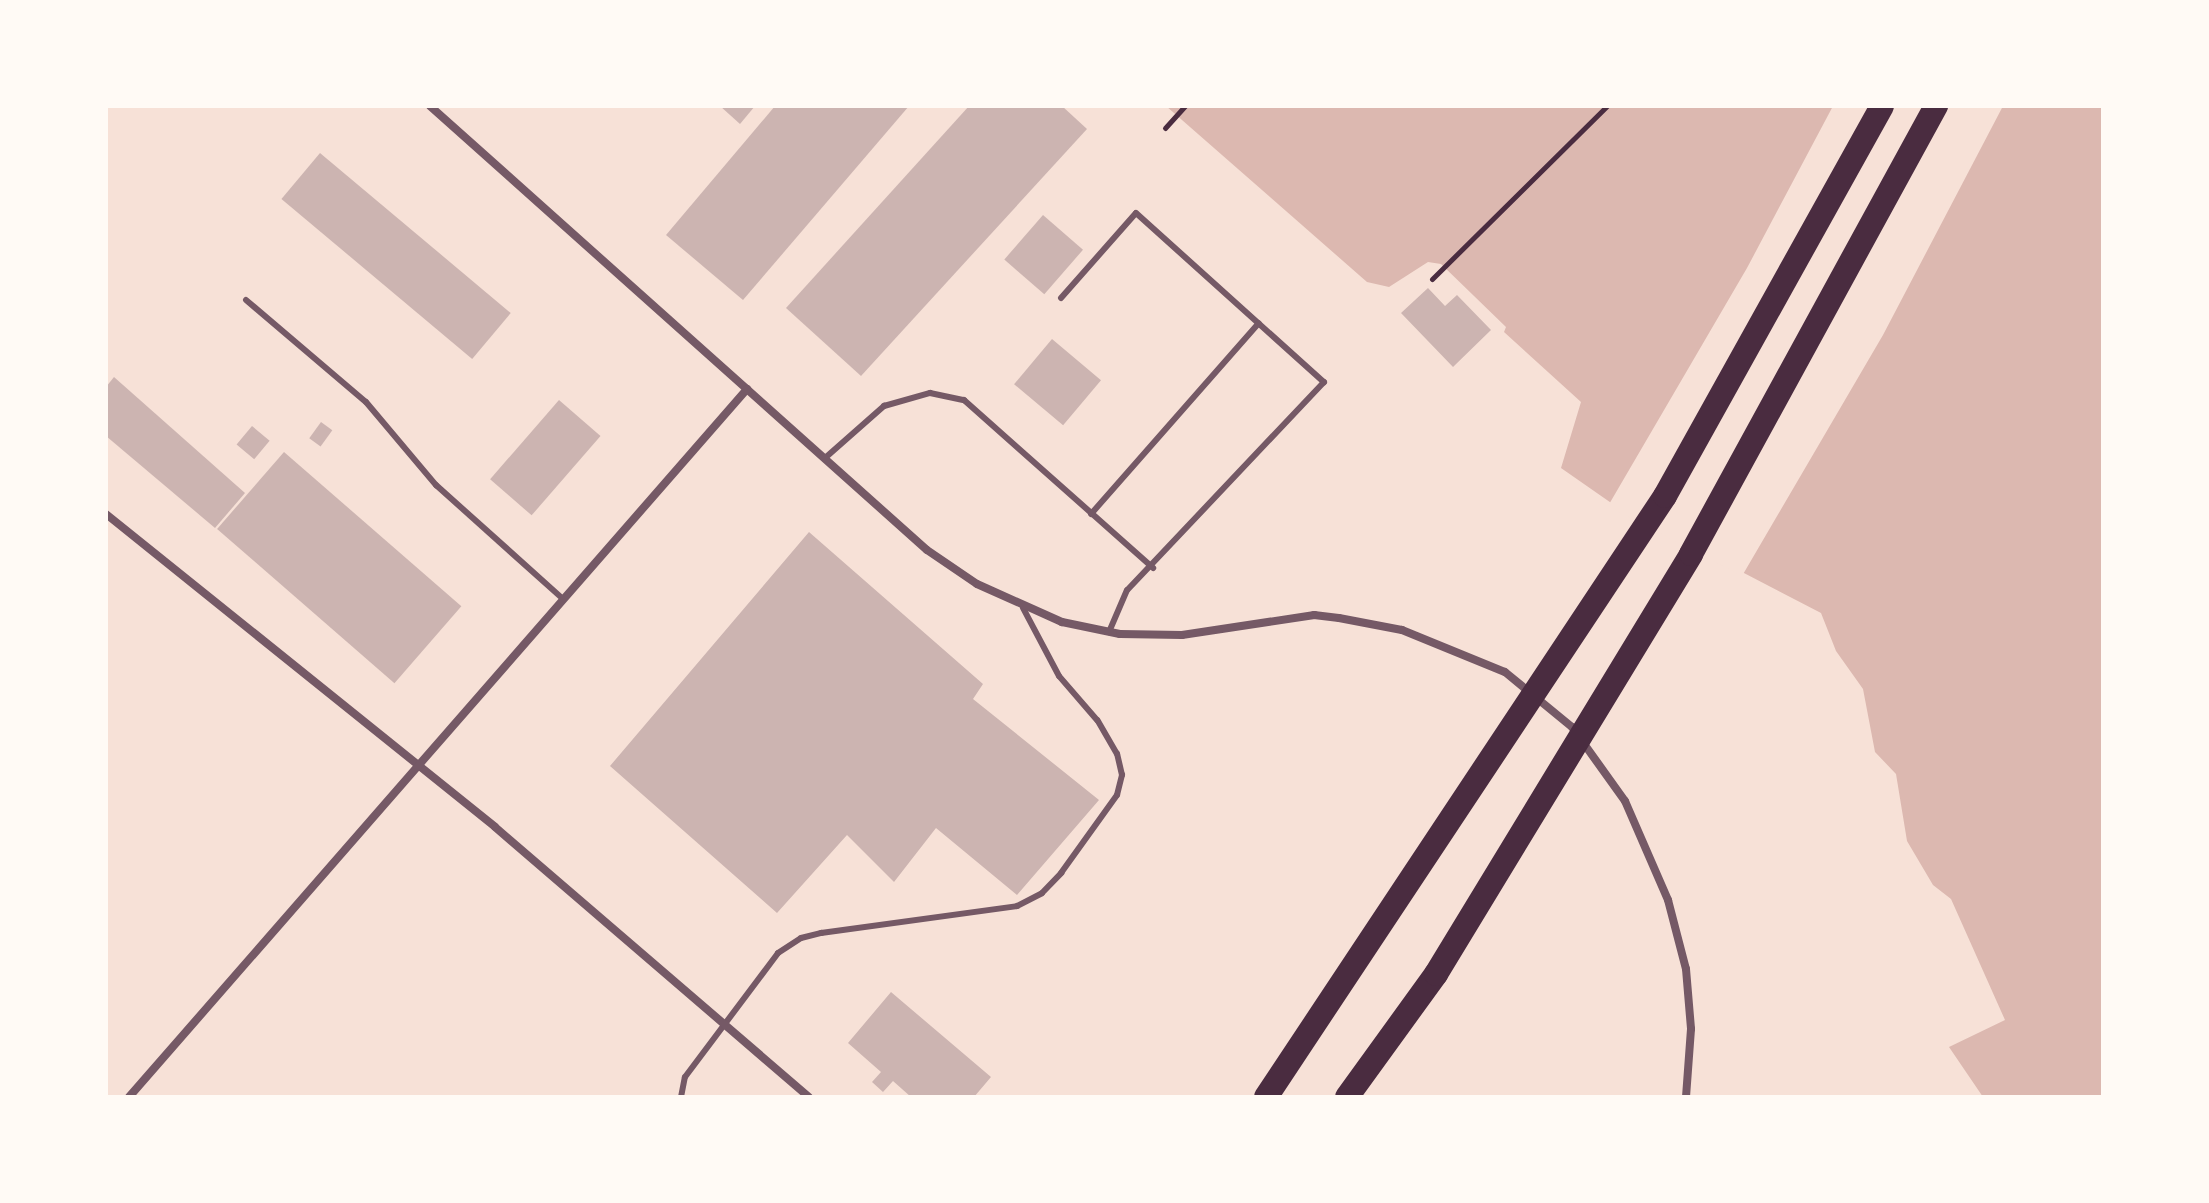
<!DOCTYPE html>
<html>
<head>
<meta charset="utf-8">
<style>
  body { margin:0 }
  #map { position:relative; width:2209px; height:1203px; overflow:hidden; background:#f7e1d7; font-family:Rubik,sans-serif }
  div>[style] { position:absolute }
  .water>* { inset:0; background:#dcb8b0 }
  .pier>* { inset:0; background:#f7e1d7 }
  .building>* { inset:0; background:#ccb4b1; transform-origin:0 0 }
  .path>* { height:5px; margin:-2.5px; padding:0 2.5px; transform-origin:2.5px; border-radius:2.5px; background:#4a2c40 }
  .service>* { height:6px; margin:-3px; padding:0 3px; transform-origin:3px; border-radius:3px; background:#755966 }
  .minor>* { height:8px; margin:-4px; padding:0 4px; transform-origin:4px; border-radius:4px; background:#755966 }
  .motorway>* { height:24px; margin:-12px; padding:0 12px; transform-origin:12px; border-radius:12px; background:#4a2c40 }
  span { translate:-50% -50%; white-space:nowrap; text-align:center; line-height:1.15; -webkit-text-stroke:8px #fffaf5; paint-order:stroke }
  .frame { position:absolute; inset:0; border:108px solid #fffaf5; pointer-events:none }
</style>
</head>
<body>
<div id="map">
  <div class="water">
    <div style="clip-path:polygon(1166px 106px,2103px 106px,2103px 1097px,1983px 1097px,1949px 1047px,2005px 1020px,1951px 899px,1933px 885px,1907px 841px,1896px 774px,1875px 752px,1863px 689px,1836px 651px,1821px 613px,1617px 507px,1561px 468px,1581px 402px,1504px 332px,1506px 327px,1441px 264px,1428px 262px,1389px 287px,1367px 282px)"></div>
  </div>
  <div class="pier">
    <div style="clip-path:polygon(1833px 106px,2003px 106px,1883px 335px,1742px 576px,1608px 506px,1747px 268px)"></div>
  </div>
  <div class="building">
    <div style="clip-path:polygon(720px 106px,755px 106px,740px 124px)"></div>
    <div style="clip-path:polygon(775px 106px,909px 106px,743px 300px,666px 235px)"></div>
    <div style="clip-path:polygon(969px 106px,1062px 106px,1087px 129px,861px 376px,786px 308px)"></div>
    <div style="left:320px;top:153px;width:249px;height:60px;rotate:40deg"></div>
    <div style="left:1043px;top:215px;width:53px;height:59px;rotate:41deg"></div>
    <div style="clip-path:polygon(1428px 288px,1445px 306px,1457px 295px,1491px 330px,1453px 367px,1401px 313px)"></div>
    <div style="left:1052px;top:339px;width:64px;height:59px;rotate:40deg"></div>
    <div style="clip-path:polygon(114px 377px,245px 493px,215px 528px,106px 436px,106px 387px)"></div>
    <div style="left:559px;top:400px;width:55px;height:105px;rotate:41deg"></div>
    <div style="left:321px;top:422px;width:14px;height:20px;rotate:36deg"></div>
    <div style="left:252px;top:426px;width:23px;height:24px;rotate:40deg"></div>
    <div style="left:284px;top:452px;width:235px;height:102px;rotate:41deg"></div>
    <div style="clip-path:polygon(809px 532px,983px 684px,973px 699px,1099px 800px,1017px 895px,936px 828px,894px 882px,847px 835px,777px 913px,610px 766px)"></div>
    <div style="clip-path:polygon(891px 992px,991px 1077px,974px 1097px,911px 1097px,893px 1081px,883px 1092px,872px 1082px,881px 1072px,848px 1043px)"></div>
  </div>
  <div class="path">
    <div style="left:1165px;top:128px;width:30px;rotate:-48deg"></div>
    <div style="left:1432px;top:279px;width:246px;rotate:-44.7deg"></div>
  </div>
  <div class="service">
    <div style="left:1061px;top:298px;width:113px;rotate:-48.6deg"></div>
    <div style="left:1136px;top:213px;width:253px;rotate:42deg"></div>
    <div style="left:1324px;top:382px;width:286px;rotate:133.4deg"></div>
    <div style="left:1127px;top:590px;width:46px;rotate:113.2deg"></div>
    <div style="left:246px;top:300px;width:157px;rotate:40.4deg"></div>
    <div style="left:366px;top:402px;width:109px;rotate:49.9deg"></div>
    <div style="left:436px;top:485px;width:169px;rotate:41.9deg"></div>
    <div style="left:825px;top:458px;width:79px;rotate:-41.4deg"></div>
    <div style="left:884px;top:406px;width:48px;rotate:-15.8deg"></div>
    <div style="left:930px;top:393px;width:35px;rotate:12deg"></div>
    <div style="left:964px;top:400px;width:253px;rotate:41.6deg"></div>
    <div style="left:1091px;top:514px;width:254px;rotate:-48.7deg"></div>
    <div style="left:681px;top:1097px;width:20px;rotate:-79deg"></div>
    <div style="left:685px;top:1077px;width:155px;rotate:-53.1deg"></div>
    <div style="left:778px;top:953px;width:27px;rotate:-33deg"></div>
    <div style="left:801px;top:938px;width:21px;rotate:-14deg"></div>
    <div style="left:821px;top:933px;width:198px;rotate:-7.8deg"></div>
    <div style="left:1017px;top:906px;width:28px;rotate:-27deg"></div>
    <div style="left:1042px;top:893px;width:28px;rotate:-46deg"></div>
    <div style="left:1061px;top:873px;width:96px;rotate:-54.3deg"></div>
    <div style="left:1117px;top:795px;width:21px;rotate:-76deg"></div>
    <div style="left:1122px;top:775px;width:22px;rotate:-103deg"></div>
    <div style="left:1117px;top:754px;width:39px;rotate:-120deg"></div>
    <div style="left:1097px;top:720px;width:58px;rotate:-130.8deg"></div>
    <div style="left:1059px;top:676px;width:77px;rotate:-117.9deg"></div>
  </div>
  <div class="minor">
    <div style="left:430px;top:106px;width:666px;rotate:41.78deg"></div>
    <div style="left:927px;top:550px;width:60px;rotate:34.2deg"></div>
    <div style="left:977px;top:584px;width:93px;rotate:24.1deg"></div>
    <div style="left:1062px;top:622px;width:59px;rotate:11.7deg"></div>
    <div style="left:1120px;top:634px;width:62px;rotate:0.9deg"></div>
    <div style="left:1182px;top:635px;width:134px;rotate:-8.6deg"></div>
    <div style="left:1314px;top:615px;width:25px;rotate:7deg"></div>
    <div style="left:1339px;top:618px;width:64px;rotate:10.8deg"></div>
    <div style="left:1402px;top:630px;width:111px;rotate:22.2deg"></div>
    <div style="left:1505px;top:672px;width:87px;rotate:39.4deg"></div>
    <div style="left:1572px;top:727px;width:91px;rotate:54.4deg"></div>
    <div style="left:1625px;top:801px;width:108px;rotate:66.5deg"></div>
    <div style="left:1668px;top:900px;width:71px;rotate:75.4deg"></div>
    <div style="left:1686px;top:969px;width:60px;rotate:85.2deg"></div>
    <div style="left:1691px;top:1029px;width:68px;rotate:94.2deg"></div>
    <div style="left:106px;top:514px;width:499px;rotate:38.8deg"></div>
    <div style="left:495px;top:827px;width:414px;rotate:40.7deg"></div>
    <div style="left:129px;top:1097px;width:940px;rotate:-48.88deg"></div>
  </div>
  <div class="motorway">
    <div style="left:1266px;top:1097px;width:721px;rotate:-56.42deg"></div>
    <div style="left:1665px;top:496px;width:446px;rotate:-60.9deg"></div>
    <div style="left:1347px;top:1097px;width:152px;rotate:-54.1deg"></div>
    <div style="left:1436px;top:974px;width:491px;rotate:-58.7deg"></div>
    <div style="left:1691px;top:554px;width:511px;rotate:-61.33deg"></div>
  </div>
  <div class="frame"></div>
</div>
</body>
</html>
